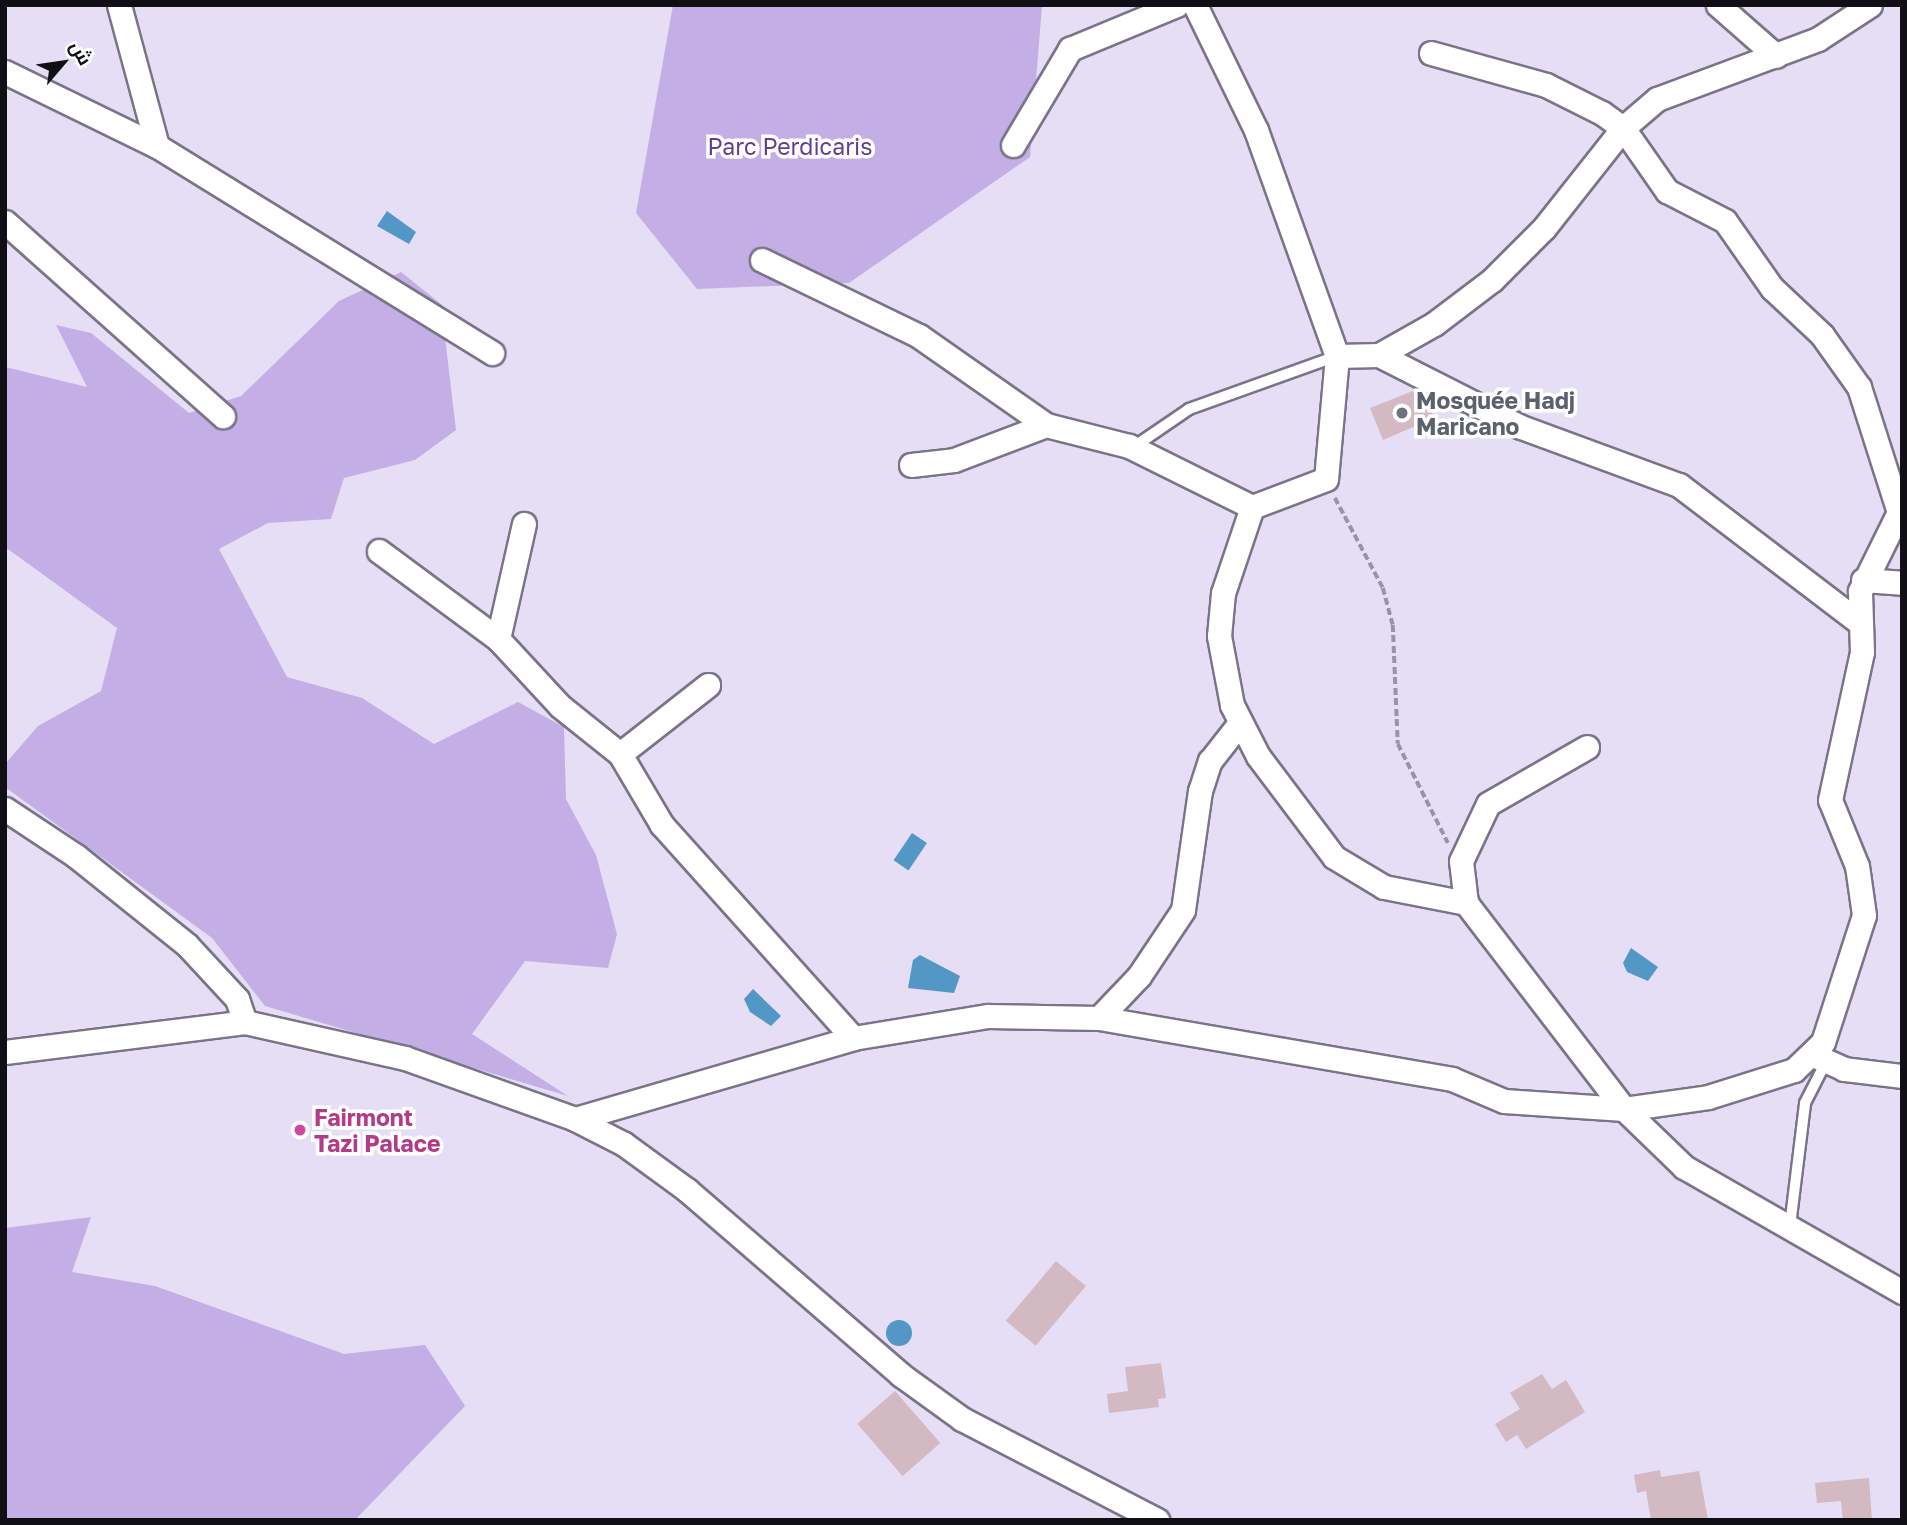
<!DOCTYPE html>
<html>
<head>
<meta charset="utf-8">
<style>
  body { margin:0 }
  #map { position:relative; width:1907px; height:1525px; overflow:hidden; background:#e6def5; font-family:"Golos Text",Cairo,sans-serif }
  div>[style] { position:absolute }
  .green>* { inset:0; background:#c3afe6 }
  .water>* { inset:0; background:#5397c7; transform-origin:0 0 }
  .round { border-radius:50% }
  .building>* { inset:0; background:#d2b9c2; transform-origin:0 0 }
  .path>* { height:3.5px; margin-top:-1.75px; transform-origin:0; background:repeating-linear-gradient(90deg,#9993a4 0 7px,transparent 0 10.5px) }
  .roads { filter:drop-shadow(2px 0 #7b7488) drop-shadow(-2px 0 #7b7488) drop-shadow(0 2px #7b7488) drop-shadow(0 -2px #7b7488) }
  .service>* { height:10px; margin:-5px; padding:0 5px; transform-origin:5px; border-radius:5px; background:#fff }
  .minor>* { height:23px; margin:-11.5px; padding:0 11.5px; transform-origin:11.5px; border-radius:11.5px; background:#fff }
  .dots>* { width:19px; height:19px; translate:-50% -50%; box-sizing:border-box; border:4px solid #fff; border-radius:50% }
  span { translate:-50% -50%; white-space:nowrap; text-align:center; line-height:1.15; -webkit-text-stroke:7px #fff; paint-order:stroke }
  .park-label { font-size:23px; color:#613f90 }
  .worship-label { font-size:23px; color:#5b616d; font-weight:700 }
  .left { translate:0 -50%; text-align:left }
  .hotel-label { font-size:23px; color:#b23c85; font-weight:700 }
  .frame { position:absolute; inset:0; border:7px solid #110f16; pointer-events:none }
  .north { position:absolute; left:28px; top:28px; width:70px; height:70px; -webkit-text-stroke:5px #fff; paint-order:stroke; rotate:61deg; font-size:19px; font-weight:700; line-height:28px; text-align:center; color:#110f16 }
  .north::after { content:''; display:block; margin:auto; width:24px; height:32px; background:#110f16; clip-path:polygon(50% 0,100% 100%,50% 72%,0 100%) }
</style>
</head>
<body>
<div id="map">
  <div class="green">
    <div style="clip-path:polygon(673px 5px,1042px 5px,1030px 157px,849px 283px,697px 289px,636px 213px)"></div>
    <div style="clip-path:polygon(401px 272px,441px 304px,456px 430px,415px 460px,344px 478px,331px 519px,268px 523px,219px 549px,287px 677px,362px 698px,434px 744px,518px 702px,564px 727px,566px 799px,596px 855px,617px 934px,608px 968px,525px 961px,472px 1034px,568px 1096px,265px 1006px,212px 938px,5px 787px,5px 764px,38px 726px,101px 691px,117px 628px,5px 547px,5px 367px,87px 387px,56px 325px,91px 333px,189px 413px,241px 396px,339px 301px)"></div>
    <div style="clip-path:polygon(91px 1217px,72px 1272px,155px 1286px,344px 1354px,425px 1345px,465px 1406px,355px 1520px,5px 1520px,5px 1228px)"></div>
  </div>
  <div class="water">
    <div style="clip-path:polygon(387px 211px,416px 232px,409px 244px,377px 226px)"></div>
    <div style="left:912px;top:833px;width:18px;height:33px;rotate:34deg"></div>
    <div style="clip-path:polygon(1631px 948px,1658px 967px,1648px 981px,1627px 972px,1623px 963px)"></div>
    <div style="clip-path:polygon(920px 955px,960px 976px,954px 993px,908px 988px,913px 960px)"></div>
    <div style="clip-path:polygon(753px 989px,781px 1016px,771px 1026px,750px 1012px,744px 999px)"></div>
    <div class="round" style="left:886px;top:1320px;width:26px;height:26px"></div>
  </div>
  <div class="building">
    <div style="clip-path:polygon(1413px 391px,1417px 401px,1425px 397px,1434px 418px,1383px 440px,1370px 408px)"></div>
    <div style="left:1056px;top:1261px;width:39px;height:78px;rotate:40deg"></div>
    <div style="clip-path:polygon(1161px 1363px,1166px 1398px,1158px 1399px,1159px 1407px,1109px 1413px,1107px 1394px,1128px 1391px,1125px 1367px)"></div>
    <div style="clip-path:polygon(1542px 1374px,1552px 1389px,1566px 1380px,1585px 1412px,1526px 1449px,1517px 1435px,1506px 1442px,1495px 1424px,1520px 1409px,1510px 1393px)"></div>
    <div style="left:895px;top:1391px;width:69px;height:50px;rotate:49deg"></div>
    <div style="clip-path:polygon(1660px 1470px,1661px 1477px,1699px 1471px,1708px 1520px,1651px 1520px,1646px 1491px,1637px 1493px,1634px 1475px)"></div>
    <div style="clip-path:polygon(1869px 1478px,1872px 1520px,1843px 1520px,1841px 1501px,1817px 1503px,1815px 1483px)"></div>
  </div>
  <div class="path">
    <div style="left:1335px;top:498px;width:102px;rotate:61.9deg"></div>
    <div style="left:1383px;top:588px;width:38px;rotate:75deg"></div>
    <div style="left:1393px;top:625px;width:119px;rotate:87.6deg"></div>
    <div style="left:1398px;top:744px;width:111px;rotate:63.2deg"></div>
  </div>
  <div class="roads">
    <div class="service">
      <div style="left:1135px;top:446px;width:65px;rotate:-34.4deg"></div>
      <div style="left:1189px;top:409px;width:157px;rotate:-19.7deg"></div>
      <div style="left:1790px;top:1226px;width:124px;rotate:-83deg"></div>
      <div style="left:1805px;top:1103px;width:44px;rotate:-62.9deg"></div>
    </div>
    <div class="minor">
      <div style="left:119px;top:5px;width:146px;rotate:74.9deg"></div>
      <div style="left:1195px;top:5px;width:139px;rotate:64deg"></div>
      <div style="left:1256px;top:130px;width:240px;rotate:70.3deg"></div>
      <div style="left:1337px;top:356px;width:123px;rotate:95.1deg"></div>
      <div style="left:1326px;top:479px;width:79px;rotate:159.3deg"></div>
      <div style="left:1252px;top:507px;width:91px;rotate:108.6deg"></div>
      <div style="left:1223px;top:593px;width:43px;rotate:95.3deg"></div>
      <div style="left:1219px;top:636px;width:70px;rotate:79.3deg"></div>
      <div style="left:1232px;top:705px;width:57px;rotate:63deg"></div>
      <div style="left:1258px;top:756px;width:126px;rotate:53deg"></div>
      <div style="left:1334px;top:857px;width:58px;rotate:31deg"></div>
      <div style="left:1384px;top:887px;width:84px;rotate:11deg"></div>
      <div style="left:1718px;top:5px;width:77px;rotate:41.3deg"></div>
      <div style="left:1431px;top:53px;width:119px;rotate:15.5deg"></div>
      <div style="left:1546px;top:85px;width:63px;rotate:26.6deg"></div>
      <div style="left:1602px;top:113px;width:26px;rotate:36deg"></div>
      <div style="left:1623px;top:128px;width:77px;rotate:55.1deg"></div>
      <div style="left:1667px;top:191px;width:65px;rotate:27.3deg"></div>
      <div style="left:1725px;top:221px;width:82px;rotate:55deg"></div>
      <div style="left:1772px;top:288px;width:69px;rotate:43.2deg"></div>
      <div style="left:1822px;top:335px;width:64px;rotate:54.6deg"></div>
      <div style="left:1859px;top:387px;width:131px;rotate:72.3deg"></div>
      <div style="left:5px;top:72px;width:169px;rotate:26deg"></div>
      <div style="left:157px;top:146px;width:394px;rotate:31.7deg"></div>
      <div style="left:1013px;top:145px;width:112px;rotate:-59.3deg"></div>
      <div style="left:1070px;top:49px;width:115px;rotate:-22.5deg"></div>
      <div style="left:5px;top:222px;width:292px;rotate:41.7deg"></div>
      <div style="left:762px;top:260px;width:174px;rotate:25.8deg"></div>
      <div style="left:919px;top:336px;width:155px;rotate:35deg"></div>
      <div style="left:1046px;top:425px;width:86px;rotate:14.2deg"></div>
      <div style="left:1129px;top:446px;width:137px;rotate:26.4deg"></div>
      <div style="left:1379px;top:355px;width:159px;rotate:26.9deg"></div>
      <div style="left:1521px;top:427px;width:168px;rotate:20.2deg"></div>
      <div style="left:1679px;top:485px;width:223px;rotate:37.3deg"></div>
      <div style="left:1337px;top:356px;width:42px;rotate:-1.4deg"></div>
      <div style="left:1379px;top:355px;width:63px;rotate:-29.4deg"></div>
      <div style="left:1434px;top:324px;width:73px;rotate:-37.2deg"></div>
      <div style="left:1492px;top:280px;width:74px;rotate:-45deg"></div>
      <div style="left:1544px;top:228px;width:127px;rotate:-51.7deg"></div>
      <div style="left:1623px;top:128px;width:45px;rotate:-40.5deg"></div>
      <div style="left:1657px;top:99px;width:172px;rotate:-20.4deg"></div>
      <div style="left:1818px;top:39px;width:62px;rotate:-33.2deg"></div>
      <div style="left:911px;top:465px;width:43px;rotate:-6.6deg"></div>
      <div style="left:954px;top:460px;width:98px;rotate:-20.8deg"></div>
      <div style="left:379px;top:551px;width:148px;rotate:36.5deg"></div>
      <div style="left:498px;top:639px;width:91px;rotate:47.2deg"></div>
      <div style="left:560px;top:706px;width:77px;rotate:38.7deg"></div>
      <div style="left:620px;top:754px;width:82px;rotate:59.4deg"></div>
      <div style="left:662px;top:825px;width:286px;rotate:48.1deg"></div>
      <div style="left:1863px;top:580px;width:39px;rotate:4deg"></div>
      <div style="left:498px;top:639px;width:118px;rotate:-77.3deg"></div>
      <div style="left:1587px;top:747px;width:114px;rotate:150.1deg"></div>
      <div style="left:1488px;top:804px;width:63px;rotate:115.3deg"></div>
      <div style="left:1461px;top:861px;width:42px;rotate:83.2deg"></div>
      <div style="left:1466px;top:903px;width:260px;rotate:52.5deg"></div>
      <div style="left:1624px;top:1109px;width:85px;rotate:-8.1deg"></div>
      <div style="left:1708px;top:1097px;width:90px;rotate:-17.4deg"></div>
      <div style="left:1794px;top:1070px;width:40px;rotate:-44deg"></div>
      <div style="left:1823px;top:1042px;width:133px;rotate:-72.1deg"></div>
      <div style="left:1864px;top:915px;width:49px;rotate:-98.1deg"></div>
      <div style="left:1857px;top:866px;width:71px;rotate:-112.2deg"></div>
      <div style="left:1830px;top:800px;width:151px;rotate:-77.8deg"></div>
      <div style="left:1862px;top:652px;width:61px;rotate:-91.9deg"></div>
      <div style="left:1860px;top:591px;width:88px;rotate:-63.7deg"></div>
      <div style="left:620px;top:754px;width:112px;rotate:-38.1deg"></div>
      <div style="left:5px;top:809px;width:85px;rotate:33.5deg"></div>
      <div style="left:76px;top:856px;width:142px;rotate:38.7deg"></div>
      <div style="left:187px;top:945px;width:74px;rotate:47.2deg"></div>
      <div style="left:237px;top:999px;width:24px;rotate:71deg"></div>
      <div style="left:1099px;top:1018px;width:58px;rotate:-46.4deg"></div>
      <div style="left:1139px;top:976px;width:79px;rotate:-56.3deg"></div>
      <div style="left:1183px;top:910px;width:120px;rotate:-81.9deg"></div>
      <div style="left:1200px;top:791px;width:32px;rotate:-72deg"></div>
      <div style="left:1210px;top:761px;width:47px;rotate:-51.9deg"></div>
      <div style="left:5px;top:1052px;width:242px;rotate:-7.1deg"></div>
      <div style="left:245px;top:1022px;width:164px;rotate:12.7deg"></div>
      <div style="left:405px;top:1058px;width:181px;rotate:19.7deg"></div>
      <div style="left:575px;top:1119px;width:290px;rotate:-16.2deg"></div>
      <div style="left:853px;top:1038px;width:137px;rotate:-9.3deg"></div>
      <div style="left:988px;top:1016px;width:111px;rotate:1deg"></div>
      <div style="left:1099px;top:1018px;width:358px;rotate:9.8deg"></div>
      <div style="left:1452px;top:1079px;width:56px;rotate:22.9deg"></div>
      <div style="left:1504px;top:1101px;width:120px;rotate:3.8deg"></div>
      <div style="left:1624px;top:1109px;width:83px;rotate:44deg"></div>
      <div style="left:1684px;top:1167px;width:251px;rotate:29.8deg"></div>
      <div style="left:1813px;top:1055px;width:34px;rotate:24deg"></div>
      <div style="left:1844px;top:1069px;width:58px;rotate:6.9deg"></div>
      <div style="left:575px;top:1119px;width:55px;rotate:27deg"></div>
      <div style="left:624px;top:1144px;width:78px;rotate:36.1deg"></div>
      <div style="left:687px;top:1190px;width:283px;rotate:40.8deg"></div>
      <div style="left:901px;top:1375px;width:75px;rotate:35.8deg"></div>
      <div style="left:962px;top:1419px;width:220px;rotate:27.4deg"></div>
    </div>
  </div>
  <div class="dots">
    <div style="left:1402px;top:413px;background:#6b7280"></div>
    <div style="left:300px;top:1130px;background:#d1479c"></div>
  </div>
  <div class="park-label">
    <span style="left:790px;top:146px">Parc Perdicaris</span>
  </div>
  <div class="worship-label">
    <span class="left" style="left:1416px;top:413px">Mosquée Hadj<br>Maricano</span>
  </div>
  <div class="hotel-label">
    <span class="left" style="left:314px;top:1130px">Fairmont<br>Tazi Palace</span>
  </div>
  <div class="frame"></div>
  <div class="north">ش</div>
</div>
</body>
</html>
